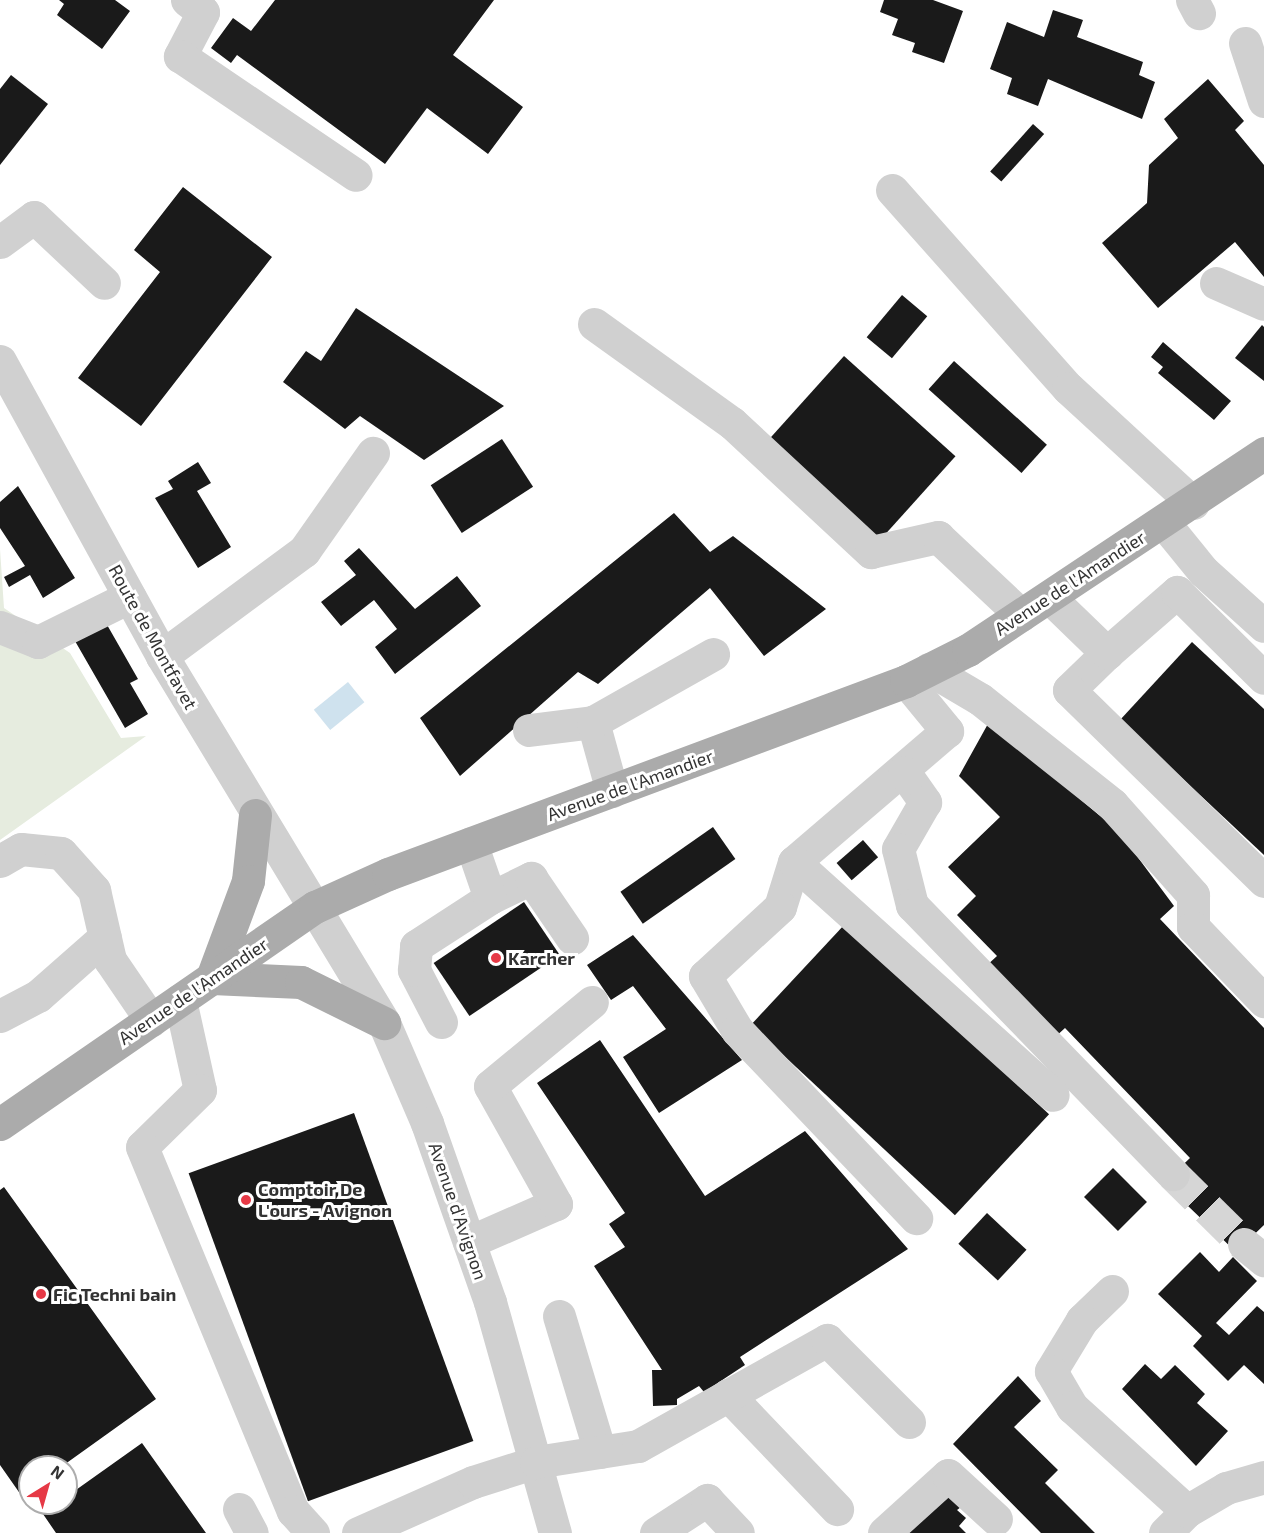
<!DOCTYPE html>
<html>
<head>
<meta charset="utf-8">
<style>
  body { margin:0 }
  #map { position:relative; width:1264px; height:1533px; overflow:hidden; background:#fff; font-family:"Exo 2",sans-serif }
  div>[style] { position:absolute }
  .green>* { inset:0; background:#e6ecdf }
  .water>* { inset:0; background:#cfe2ee; transform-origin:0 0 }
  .building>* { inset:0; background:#1a1a1a; transform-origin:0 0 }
  .minor-tunnel>* { height:33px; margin-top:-16.5px; transform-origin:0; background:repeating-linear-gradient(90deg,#d6d6d6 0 33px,transparent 0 49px) }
  .minor>* { height:33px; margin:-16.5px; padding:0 16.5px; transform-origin:16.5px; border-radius:16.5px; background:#d0d0d0 }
  .major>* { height:33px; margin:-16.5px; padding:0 16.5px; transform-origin:16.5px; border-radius:16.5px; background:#ababab }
  .dots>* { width:16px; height:16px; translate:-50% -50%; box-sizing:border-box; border:3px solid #fff; border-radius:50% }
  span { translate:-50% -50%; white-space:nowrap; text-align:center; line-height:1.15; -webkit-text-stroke:6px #fff; paint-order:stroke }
  .street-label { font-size:18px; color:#333 }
  .poi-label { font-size:18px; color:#333; font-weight:700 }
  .left { translate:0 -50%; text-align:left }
  .north { position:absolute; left:18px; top:1455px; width:60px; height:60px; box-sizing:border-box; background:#fff; border:2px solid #adadad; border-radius:50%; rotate:37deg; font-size:16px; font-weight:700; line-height:24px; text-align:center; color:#333 }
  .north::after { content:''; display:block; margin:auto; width:21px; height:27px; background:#e63946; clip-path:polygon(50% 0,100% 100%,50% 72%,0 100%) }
</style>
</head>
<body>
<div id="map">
  <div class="green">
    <div style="clip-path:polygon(0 549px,4px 608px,70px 653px,121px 738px,146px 736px,0 840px)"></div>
  </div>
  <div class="water">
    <div style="left:348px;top:682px;width:26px;height:44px;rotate:51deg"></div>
  </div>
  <div class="building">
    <div style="clip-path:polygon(59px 0,115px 0,130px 11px,102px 49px,57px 15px,64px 4px)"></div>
    <div style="clip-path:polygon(275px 0,494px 0,453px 55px,523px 107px,488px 154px,427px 108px,385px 164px,237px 55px,231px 63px,211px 48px,233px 18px,251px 31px)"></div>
    <div style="clip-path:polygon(884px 0,933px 0,963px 11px,944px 63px,912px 52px,915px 43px,892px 35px,898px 19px,880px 12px)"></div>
    <div style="clip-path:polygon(1053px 10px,1083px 20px,1077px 37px,1143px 62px,1139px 75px,1155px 82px,1142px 119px,1048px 79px,1038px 106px,1007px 94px,1012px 78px,990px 69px,1007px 22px,1044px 37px)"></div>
    <div style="clip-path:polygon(11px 75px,48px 104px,0 165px,0 89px)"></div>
    <div style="clip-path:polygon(1208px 79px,1244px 121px,1235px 130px,1264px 165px,1264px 277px,1235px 242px,1158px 308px,1102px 243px,1147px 203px,1149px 165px,1178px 138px,1164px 119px)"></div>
    <div style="left:1033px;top:124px;width:15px;height:64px;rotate:42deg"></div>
    <div style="clip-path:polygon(183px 187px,272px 257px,141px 426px,78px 378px,160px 272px,134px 250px)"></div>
    <div style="left:902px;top:295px;width:33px;height:55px;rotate:40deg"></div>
    <div style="clip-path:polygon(356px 308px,504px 406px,424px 460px,360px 416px,345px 429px,283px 382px,306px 351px,321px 361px)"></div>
    <div style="clip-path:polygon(1262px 325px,1264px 327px,1264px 381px,1235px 358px)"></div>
    <div style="clip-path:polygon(1163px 342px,1231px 401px,1214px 420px,1158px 373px,1163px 367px,1151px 357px)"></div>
    <div style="left:844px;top:356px;width:150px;height:114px;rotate:42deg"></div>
    <div style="left:954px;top:361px;width:125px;height:38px;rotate:42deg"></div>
    <div style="left:502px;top:439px;width:57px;height:85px;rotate:57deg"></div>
    <div style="clip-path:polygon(198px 462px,211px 483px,197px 491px,231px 547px,198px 568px,155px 498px,173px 489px,168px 481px)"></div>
    <div style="clip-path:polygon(18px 486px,75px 578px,43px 598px,30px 575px,9px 587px,4px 577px,25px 566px,0 528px,0 502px)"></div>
    <div style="clip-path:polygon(674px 513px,710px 552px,733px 536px,826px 609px,764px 656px,710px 588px,598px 684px,578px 672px,460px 776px,420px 718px)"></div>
    <div style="clip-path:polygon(359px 548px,415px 609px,457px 576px,481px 606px,395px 674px,375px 647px,397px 629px,374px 600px,341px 626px,321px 602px,356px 575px,344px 561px)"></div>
    <div style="clip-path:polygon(106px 623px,138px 679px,130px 683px,148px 714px,125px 728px,75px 641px)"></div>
    <div style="clip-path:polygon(1192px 642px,1264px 709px,1264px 855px,1120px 720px)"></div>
    <div style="clip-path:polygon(989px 722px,1119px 832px,1174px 906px,1160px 919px,1264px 1028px,1264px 1225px,1236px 1252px,1164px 1183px,1190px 1158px,1065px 1028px,1053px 1039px,985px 967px,997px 956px,957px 915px,976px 896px,948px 867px,1000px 817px,959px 776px)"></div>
    <div style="left:713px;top:827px;width:39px;height:113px;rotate:55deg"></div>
    <div style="left:863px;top:840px;width:23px;height:35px;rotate:49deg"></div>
    <div style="left:524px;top:902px;width:64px;height:109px;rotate:56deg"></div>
    <div style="left:845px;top:924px;width:279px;height:138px;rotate:43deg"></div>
    <div style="clip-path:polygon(633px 935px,742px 1060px,659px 1113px,623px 1057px,666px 1029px,633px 986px,611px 1000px,587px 965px)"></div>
    <div style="clip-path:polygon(600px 1040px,705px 1196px,805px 1131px,908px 1249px,740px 1357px,745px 1365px,704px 1392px,699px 1386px,677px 1399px,677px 1405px,653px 1406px,652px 1370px,662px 1370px,594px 1266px,625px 1247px,609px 1224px,625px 1213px,537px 1083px)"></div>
    <div style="left:354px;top:1113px;width:349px;height:176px;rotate:70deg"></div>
    <div style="left:1113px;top:1168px;width:48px;height:41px;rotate:45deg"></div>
    <div style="clip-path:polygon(4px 1187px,156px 1399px,61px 1467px,30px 1467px,30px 1488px,21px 1495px,0 1465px,0 1190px)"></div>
    <div style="left:987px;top:1213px;width:54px;height:42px;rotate:43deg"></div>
    <div style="clip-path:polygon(1200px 1252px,1219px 1272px,1233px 1257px,1257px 1281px,1216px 1323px,1229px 1335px,1257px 1306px,1264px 1312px,1264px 1384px,1244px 1365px,1228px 1381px,1193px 1346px,1202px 1336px,1158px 1294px)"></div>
    <div style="clip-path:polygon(1145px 1364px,1161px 1379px,1175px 1365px,1205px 1394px,1197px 1403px,1228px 1431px,1196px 1466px,1122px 1389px)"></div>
    <div style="clip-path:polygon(1018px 1376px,1041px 1401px,1014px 1427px,1058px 1470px,1045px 1483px,1095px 1533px,1041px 1533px,953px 1444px)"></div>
    <div style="clip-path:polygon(142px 1443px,206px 1533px,56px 1533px,43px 1514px,66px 1503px,66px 1497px)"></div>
    <div style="clip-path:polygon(945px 1490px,961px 1507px,957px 1510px,966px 1518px,959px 1526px,966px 1533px,903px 1533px)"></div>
  </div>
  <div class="minor-tunnel">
    <div style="left:1173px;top:1174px;width:100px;rotate:44.6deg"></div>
  </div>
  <div class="minor">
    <div style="left:187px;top:0;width:20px;rotate:37deg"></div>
    <div style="left:203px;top:12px;width:50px;rotate:117.6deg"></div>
    <div style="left:180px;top:56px;width:212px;rotate:34.1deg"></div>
    <div style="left:1192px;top:0;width:15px;rotate:62deg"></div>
    <div style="left:1245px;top:43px;width:61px;rotate:71.9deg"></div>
    <div style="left:892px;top:190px;width:265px;rotate:48.4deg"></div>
    <div style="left:1068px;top:388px;width:170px;rotate:42.6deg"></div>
    <div style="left:0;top:242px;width:42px;rotate:-36.3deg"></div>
    <div style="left:34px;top:217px;width:96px;rotate:43.3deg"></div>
    <div style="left:1216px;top:283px;width:52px;rotate:23.6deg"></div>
    <div style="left:594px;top:324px;width:170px;rotate:35.7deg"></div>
    <div style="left:732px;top:423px;width:190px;rotate:42.9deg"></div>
    <div style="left:871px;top:552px;width:69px;rotate:-12.6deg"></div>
    <div style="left:938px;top:537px;width:114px;rotate:43.2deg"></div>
    <div style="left:0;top:361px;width:337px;rotate:61.2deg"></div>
    <div style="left:162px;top:656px;width:429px;rotate:58.8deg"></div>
    <div style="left:384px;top:1023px;width:109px;rotate:66.7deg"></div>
    <div style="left:427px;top:1123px;width:190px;rotate:70.6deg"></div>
    <div style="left:490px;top:1302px;width:240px;rotate:74.3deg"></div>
    <div style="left:1164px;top:523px;width:62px;rotate:50.9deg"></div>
    <div style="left:1203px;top:571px;width:82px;rotate:42deg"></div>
    <div style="left:1049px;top:597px;width:81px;rotate:44deg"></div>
    <div style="left:1107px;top:653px;width:53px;rotate:135.8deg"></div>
    <div style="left:1069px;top:690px;width:273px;rotate:44.4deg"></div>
    <div style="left:0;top:627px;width:41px;rotate:21.5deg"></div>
    <div style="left:38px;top:642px;width:102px;rotate:-26.3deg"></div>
    <div style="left:1107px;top:653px;width:93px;rotate:-41.1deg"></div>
    <div style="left:1177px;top:592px;width:122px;rotate:44.7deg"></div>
    <div style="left:162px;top:656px;width:177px;rotate:-36.5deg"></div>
    <div style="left:304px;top:551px;width:120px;rotate:-54.9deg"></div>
    <div style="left:929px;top:669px;width:59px;rotate:30.5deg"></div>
    <div style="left:980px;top:699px;width:169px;rotate:38.5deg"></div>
    <div style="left:1112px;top:804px;width:122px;rotate:48.3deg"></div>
    <div style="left:1193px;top:895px;width:32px;rotate:90deg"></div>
    <div style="left:1193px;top:927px;width:103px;rotate:46.2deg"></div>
    <div style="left:906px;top:681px;width:65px;rotate:50.6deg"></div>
    <div style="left:947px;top:731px;width:201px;rotate:139.4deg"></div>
    <div style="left:794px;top:862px;width:47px;rotate:107.3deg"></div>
    <div style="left:780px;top:907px;width:102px;rotate:137.4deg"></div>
    <div style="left:705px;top:976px;width:63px;rotate:59.3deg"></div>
    <div style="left:737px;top:1030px;width:260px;rotate:46.4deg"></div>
    <div style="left:529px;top:730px;width:64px;rotate:-7.1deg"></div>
    <div style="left:904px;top:772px;width:37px;rotate:55deg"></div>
    <div style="left:925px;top:802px;width:54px;rotate:119.9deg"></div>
    <div style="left:898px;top:849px;width:58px;rotate:76deg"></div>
    <div style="left:912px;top:905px;width:375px;rotate:45.9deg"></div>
    <div style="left:612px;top:791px;width:72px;rotate:-105.4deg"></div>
    <div style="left:593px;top:722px;width:138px;rotate:-29.5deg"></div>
    <div style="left:0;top:861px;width:24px;rotate:-30deg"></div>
    <div style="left:21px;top:849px;width:40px;rotate:5.7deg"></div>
    <div style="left:61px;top:853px;width:50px;rotate:48.3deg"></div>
    <div style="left:94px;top:890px;width:72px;rotate:77.1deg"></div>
    <div style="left:110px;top:960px;width:73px;rotate:55.7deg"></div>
    <div style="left:794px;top:862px;width:348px;rotate:42deg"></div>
    <div style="left:490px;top:898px;width:46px;rotate:-26deg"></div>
    <div style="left:531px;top:878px;width:73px;rotate:55.7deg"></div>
    <div style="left:180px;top:1000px;width:92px;rotate:77.5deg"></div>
    <div style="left:200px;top:1090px;width:81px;rotate:135.5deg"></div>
    <div style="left:142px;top:1147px;width:394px;rotate:67.5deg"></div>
    <div style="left:293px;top:1511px;width:30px;rotate:48deg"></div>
    <div style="left:0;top:1016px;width:43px;rotate:-27.8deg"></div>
    <div style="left:38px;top:996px;width:89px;rotate:-41.4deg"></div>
    <div style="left:441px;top:1022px;width:59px;rotate:-117.4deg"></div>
    <div style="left:414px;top:970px;width:24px;rotate:-85deg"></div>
    <div style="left:416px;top:946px;width:88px;rotate:-33deg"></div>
    <div style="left:490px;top:898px;width:58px;rotate:-109.1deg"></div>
    <div style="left:469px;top:1242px;width:95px;rotate:-23.6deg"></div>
    <div style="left:556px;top:1204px;width:135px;rotate:-119.2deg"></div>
    <div style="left:490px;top:1086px;width:132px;rotate:-39.5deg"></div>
    <div style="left:1244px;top:1244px;width:26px;rotate:39deg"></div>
    <div style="left:1112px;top:1291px;width:42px;rotate:136deg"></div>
    <div style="left:1082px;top:1320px;width:60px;rotate:121.3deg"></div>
    <div style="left:1051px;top:1371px;width:42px;rotate:59.7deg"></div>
    <div style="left:1072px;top:1407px;width:155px;rotate:42.1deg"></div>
    <div style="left:559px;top:1316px;width:142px;rotate:73.2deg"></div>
    <div style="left:728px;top:1395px;width:158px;rotate:46.3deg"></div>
    <div style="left:239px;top:1509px;width:27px;rotate:62deg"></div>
    <div style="left:358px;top:1533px;width:126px;rotate:-23.9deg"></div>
    <div style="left:473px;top:1482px;width:66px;rotate:-17.6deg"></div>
    <div style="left:536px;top:1462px;width:103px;rotate:-8.9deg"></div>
    <div style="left:638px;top:1446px;width:217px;rotate:-29.3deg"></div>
    <div style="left:827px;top:1340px;width:116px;rotate:45deg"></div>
    <div style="left:656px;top:1533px;width:61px;rotate:-32.9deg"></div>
    <div style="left:707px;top:1500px;width:45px;rotate:46.8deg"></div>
    <div style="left:884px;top:1533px;width:86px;rotate:-42.2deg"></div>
    <div style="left:948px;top:1475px;width:65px;rotate:42.5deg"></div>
    <div style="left:1165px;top:1533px;width:31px;rotate:-45deg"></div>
    <div style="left:1187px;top:1511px;width:45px;rotate:-30.5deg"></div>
    <div style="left:1226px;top:1488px;width:40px;rotate:-16deg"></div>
  </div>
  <div class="major">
    <div style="left:255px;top:815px;width:66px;rotate:96.1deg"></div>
    <div style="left:248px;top:881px;width:103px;rotate:110.4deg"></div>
    <div style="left:212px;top:978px;width:89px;rotate:2.6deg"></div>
    <div style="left:301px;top:982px;width:93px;rotate:26.3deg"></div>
    <div style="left:0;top:1124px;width:383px;rotate:-34.6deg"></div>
    <div style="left:315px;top:907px;width:80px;rotate:-24.3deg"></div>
    <div style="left:388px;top:874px;width:553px;rotate:-20.43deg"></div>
    <div style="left:906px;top:681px;width:69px;rotate:-26.6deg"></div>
    <div style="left:968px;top:650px;width:356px;rotate:-33.6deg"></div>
  </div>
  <div class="dots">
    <div style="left:496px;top:958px;background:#e63946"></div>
    <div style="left:246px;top:1200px;background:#e63946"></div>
    <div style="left:41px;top:1294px;background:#e63946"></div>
  </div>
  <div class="street-label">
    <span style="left:1070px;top:583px;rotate:-33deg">Avenue de l'Amandier</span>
    <span style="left:153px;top:637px;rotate:61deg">Route de Montfavet</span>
    <span style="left:630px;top:785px;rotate:-20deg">Avenue de l'Amandier</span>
    <span style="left:193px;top:991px;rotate:-34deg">Avenue de l'Amandier</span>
    <span style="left:458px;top:1211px;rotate:71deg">Avenue d'Avignon</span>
  </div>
  <div class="poi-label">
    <span class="left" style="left:508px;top:958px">Karcher</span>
    <span class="left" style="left:258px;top:1200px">Comptoir De<br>L'ours - Avignon</span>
    <span class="left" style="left:53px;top:1294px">Fic Techni bain</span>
  </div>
  <div class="north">N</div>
</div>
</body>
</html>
